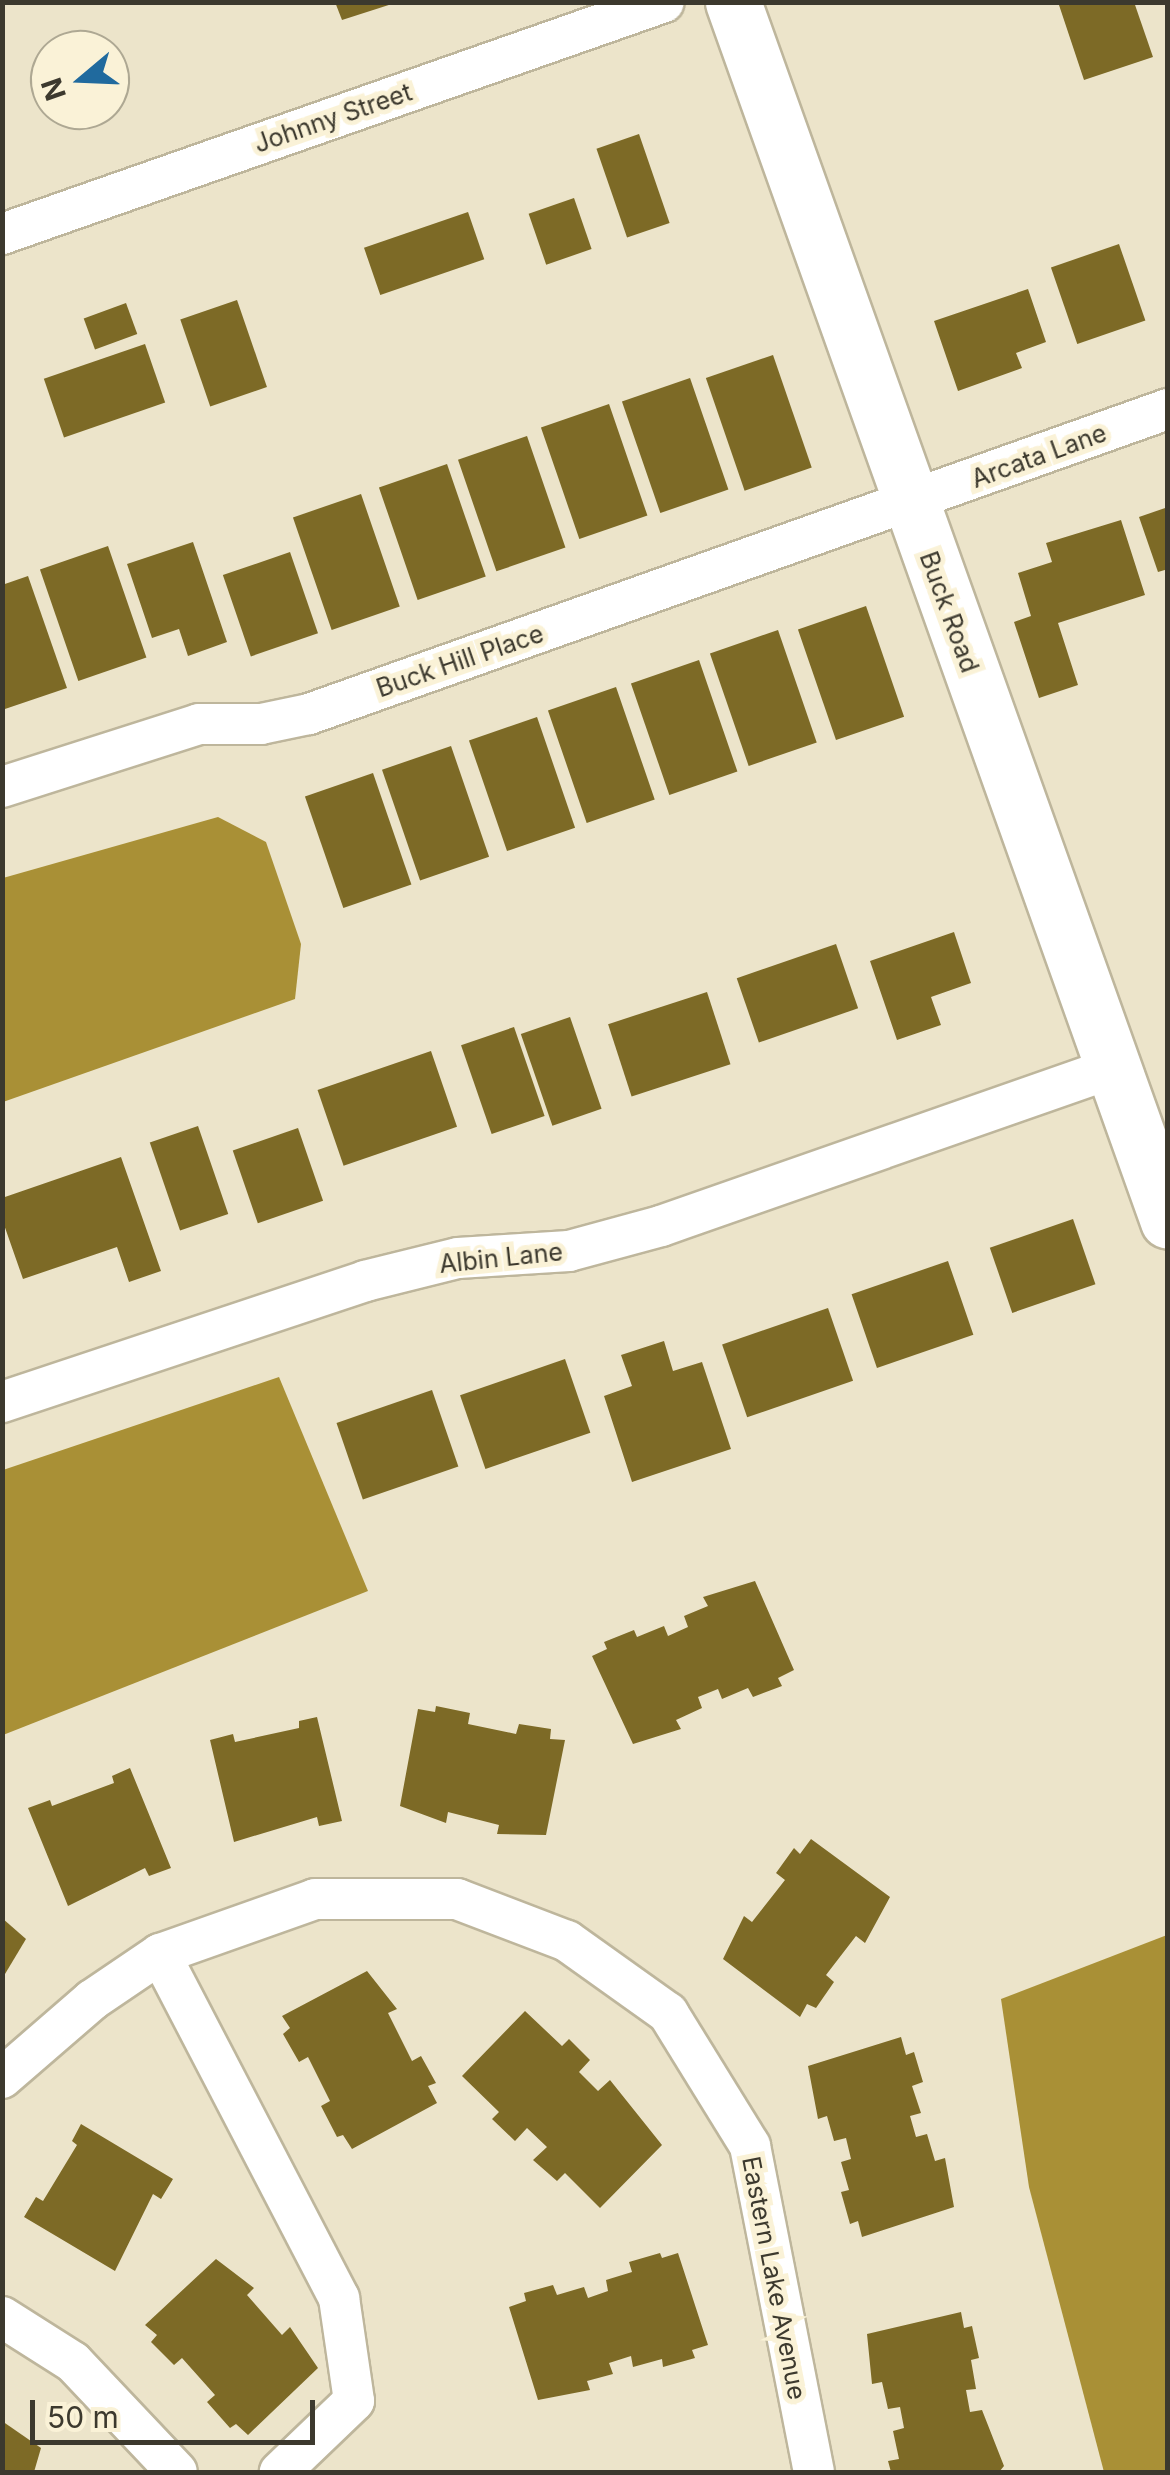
<!DOCTYPE html>
<html>
<head>
<meta charset="utf-8">
<style>
  body { margin:0 }
  #map { position:relative; width:1170px; height:2475px; overflow:hidden; background:#ece4ca; font-family:Inter,sans-serif }
  div>[style] { position:absolute }
  .water>* { inset:0; background:#a99036 }
  .building>* { inset:0; background:#7d6a26; transform-origin:0 0 }
  .roads { filter:drop-shadow(2px 0 #beb69c) drop-shadow(-2px 0 #beb69c) drop-shadow(0 2px #beb69c) drop-shadow(0 -2px #beb69c) }
  .street>* { height:40px; margin:-20px; padding:0 20px; transform-origin:20px; border-radius:20px; background:#fff }
  .secondary>* { height:55px; margin:-27.5px; padding:0 27.5px; transform-origin:27.5px; border-radius:27.5px; background:#fff }
  span { translate:-50% -50%; white-space:nowrap; text-align:center; line-height:1.15; -webkit-text-stroke:10px #faf2d7; paint-order:stroke }
  .street-label { font-size:25px; color:#3c392e }
  .frame { position:absolute; inset:0; border:5px solid #3c392e; pointer-events:none }
  .north { position:absolute; left:30px; top:30px; width:100px; height:100px; box-sizing:border-box; background:#faf2d7; border:2px solid #aea893; border-radius:50%; rotate:251deg; font-size:28px; font-weight:700; line-height:40px; text-align:center; color:#3c392e }
  .north::after { content:''; display:block; margin:auto; width:35px; height:45px; background:#206a9e; clip-path:polygon(50% 0,100% 100%,50% 72%,0 100%) }
  .scale { position:absolute; left:30px; top:2400px; width:285px; height:45px; box-sizing:border-box; border:5px solid #3c392e; border-top:0; padding-left:12px; font-size:30px; line-height:35px; white-space:nowrap; color:#3c392e; -webkit-text-stroke:8px #faf2d7; paint-order:stroke }
</style>
</head>
<body>
<div id="map">
  <div class="water">
    <div style="clip-path:polygon(218px 817px,266px 842px,301px 944px,295px 999px,3px 1102px,3px 878px)"></div>
    <div style="clip-path:polygon(279px 1377px,368px 1591px,3px 1735px,3px 1470px)"></div>
    <div style="clip-path:polygon(1167px 1935px,1167px 2472px,1104px 2472px,1029px 2187px,1001px 1999px)"></div>
  </div>
  <div class="building">
    <div style="clip-path:polygon(335px 2px,395px 2px,395px 3px,342px 20px)"></div>
    <div style="clip-path:polygon(1058px 2px,1134px 2px,1153px 57px,1084px 80px)"></div>
    <div style="left:639px;top:134px;width:94px;height:45px;rotate:71deg"></div>
    <div style="left:574px;top:198px;width:54px;height:48px;rotate:71deg"></div>
    <div style="left:468px;top:212px;width:50px;height:110px;rotate:71deg"></div>
    <div style="left:1119px;top:244px;width:81px;height:72px;rotate:71deg"></div>
    <div style="clip-path:polygon(1028px 289px,1046px 342px,1016px 353px,1022px 368px,958px 391px,934px 321px)"></div>
    <div style="left:237px;top:300px;width:92px;height:60px;rotate:71deg"></div>
    <div style="left:126px;top:303px;width:33px;height:45px;rotate:70deg"></div>
    <div style="left:145px;top:344px;width:62px;height:107px;rotate:71deg"></div>
    <div style="left:773px;top:355px;width:119px;height:71px;rotate:71deg"></div>
    <div style="left:690px;top:378px;width:118px;height:72px;rotate:71deg"></div>
    <div style="left:609px;top:404px;width:118px;height:72px;rotate:71deg"></div>
    <div style="left:527px;top:436px;width:118px;height:73px;rotate:71deg"></div>
    <div style="left:447px;top:464px;width:119px;height:72px;rotate:71deg"></div>
    <div style="left:361px;top:494px;width:119px;height:72px;rotate:71deg"></div>
    <div style="clip-path:polygon(1168px 507px,1168px 569px,1158px 572px,1139px 517px)"></div>
    <div style="clip-path:polygon(1121px 520px,1145px 595px,1058px 623px,1078px 685px,1039px 698px,1014px 622px,1031px 616px,1018px 573px,1052px 562px,1046px 543px)"></div>
    <div style="clip-path:polygon(193px 542px,227px 642px,188px 656px,179px 629px,152px 638px,127px 564px)"></div>
    <div style="left:108px;top:546px;width:118px;height:72px;rotate:71deg"></div>
    <div style="left:290px;top:552px;width:86px;height:71px;rotate:71deg"></div>
    <div style="clip-path:polygon(28px 576px,67px 688px,2px 710px,2px 585px)"></div>
    <div style="left:866px;top:606px;width:117px;height:72px;rotate:71deg"></div>
    <div style="left:778px;top:630px;width:119px;height:72px;rotate:71deg"></div>
    <div style="left:699px;top:660px;width:118px;height:72px;rotate:71deg"></div>
    <div style="left:616px;top:687px;width:119px;height:72px;rotate:71deg"></div>
    <div style="left:537px;top:717px;width:117px;height:72px;rotate:71deg"></div>
    <div style="left:451px;top:746px;width:117px;height:73px;rotate:71deg"></div>
    <div style="left:373px;top:773px;width:118px;height:72px;rotate:71deg"></div>
    <div style="clip-path:polygon(954px 932px,971px 983px,931px 997px,941px 1025px,897px 1040px,870px 961px)"></div>
    <div style="left:836px;top:944px;width:68px;height:105px;rotate:71deg"></div>
    <div style="left:707px;top:992px;width:76px;height:104px;rotate:72deg"></div>
    <div style="left:570px;top:1017px;width:97px;height:52px;rotate:71deg"></div>
    <div style="left:514px;top:1027px;width:94px;height:56px;rotate:71deg"></div>
    <div style="left:431px;top:1051px;width:80px;height:120px;rotate:71deg"></div>
    <div style="left:198px;top:1126px;width:93px;height:51px;rotate:71deg"></div>
    <div style="left:298px;top:1128px;width:77px;height:69px;rotate:71deg"></div>
    <div style="clip-path:polygon(121px 1157px,161px 1271px,129px 1282px,117px 1247px,23px 1279px,2px 1219px,2px 1198px)"></div>
    <div style="left:1073px;top:1219px;width:69px;height:88px;rotate:71deg"></div>
    <div style="left:948px;top:1261px;width:78px;height:102px;rotate:71deg"></div>
    <div style="left:828px;top:1308px;width:77px;height:112px;rotate:71deg"></div>
    <div style="clip-path:polygon(664px 1341px,673px 1371px,702px 1362px,731px 1449px,632px 1482px,604px 1396px,632px 1386px,621px 1355px)"></div>
    <div style="left:565px;top:1359px;width:78px;height:111px;rotate:71deg"></div>
    <div style="left:432px;top:1390px;width:81px;height:101px;rotate:71deg"></div>
    <div style="clip-path:polygon(755px 1581px,794px 1670px,778px 1678px,782px 1686px,753px 1697px,748px 1688px,722px 1699px,718px 1689px,698px 1697px,702px 1708px,676px 1720px,681px 1729px,633px 1744px,592px 1656px,607px 1649px,604px 1642px,634px 1630px,637px 1637px,664px 1626px,668px 1636px,688px 1627px,684px 1616px,708px 1606px,703px 1597px)"></div>
    <div style="clip-path:polygon(436px 1706px,470px 1713px,468px 1724px,516px 1734px,519px 1724px,551px 1729px,550px 1739px,565px 1740px,546px 1835px,497px 1834px,499px 1825px,448px 1812px,446px 1823px,400px 1806px,418px 1709px,435px 1712px)"></div>
    <div style="clip-path:polygon(317px 1717px,342px 1821px,319px 1826px,317px 1817px,234px 1842px,210px 1740px,233px 1734px,235px 1742px,299px 1728px,299px 1721px)"></div>
    <div style="clip-path:polygon(130px 1768px,171px 1868px,149px 1876px,145px 1868px,68px 1906px,28px 1808px,50px 1800px,52px 1806px,114px 1783px,112px 1776px)"></div>
    <div style="clip-path:polygon(811px 1839px,890px 1897px,865px 1943px,856px 1936px,826px 1975px,834px 1982px,816px 2008px,807px 2004px,800px 2017px,723px 1959px,744px 1916px,752px 1922px,785px 1880px,776px 1873px,794px 1848px,800px 1854px)"></div>
    <div style="clip-path:polygon(2px 1918px,26px 1939px,2px 1979px)"></div>
    <div style="clip-path:polygon(367px 1971px,397px 2009px,388px 2013px,412px 2061px,421px 2056px,436px 2083px,428px 2086px,437px 2103px,352px 2149px,343px 2135px,337px 2137px,321px 2106px,330px 2101px,308px 2057px,299px 2062px,283px 2034px,290px 2028px,282px 2016px)"></div>
    <div style="clip-path:polygon(525px 2011px,562px 2046px,569px 2039px,590px 2060px,579px 2072px,598px 2091px,610px 2080px,662px 2145px,600px 2208px,565px 2173px,557px 2181px,533px 2160px,547px 2147px,527px 2128px,515px 2141px,492px 2119px,499px 2112px,462px 2076px)"></div>
    <div style="clip-path:polygon(901px 2037px,906px 2055px,914px 2052px,923px 2082px,912px 2086px,921px 2113px,910px 2116px,916px 2137px,927px 2134px,935px 2161px,945px 2158px,954px 2207px,862px 2237px,858px 2221px,850px 2224px,841px 2192px,849px 2190px,841px 2162px,851px 2159px,846px 2138px,834px 2141px,827px 2116px,818px 2119px,808px 2066px)"></div>
    <div style="clip-path:polygon(81px 2124px,173px 2179px,161px 2199px,153px 2194px,115px 2271px,24px 2217px,36px 2197px,43px 2201px,77px 2145px,72px 2141px)"></div>
    <div style="clip-path:polygon(660px 2253px,662px 2258px,678px 2253px,708px 2345px,692px 2350px,695px 2358px,663px 2367px,662px 2359px,633px 2367px,631px 2356px,609px 2363px,613px 2374px,587px 2381px,590px 2390px,538px 2400px,509px 2307px,526px 2301px,524px 2293px,553px 2285px,557px 2295px,584px 2287px,588px 2298px,608px 2291px,606px 2280px,632px 2272px,629px 2262px)"></div>
    <div style="clip-path:polygon(216px 2259px,254px 2288px,247px 2295px,282px 2335px,290px 2327px,318px 2368px,248px 2435px,236px 2424px,230px 2428px,207px 2402px,215px 2395px,182px 2358px,174px 2365px,151px 2342px,157px 2335px,145px 2325px)"></div>
    <div style="clip-path:polygon(961px 2312px,964px 2328px,972px 2326px,979px 2358px,971px 2360px,976px 2389px,966px 2390px,970px 2412px,982px 2410px,1004px 2466px,999px 2472px,891px 2472px,888px 2461px,899px 2459px,893px 2431px,904px 2428px,900px 2407px,888px 2409px,882px 2382px,872px 2384px,867px 2334px)"></div>
    <div style="clip-path:polygon(2px 2421px,41px 2448px,34px 2472px,2px 2472px)"></div>
  </div>
  <div class="roads">
    <div class="street">
      <div style="left:2px;top:234px;width:701px;rotate:-19.31deg"></div>
      <div style="left:2px;top:787px;width:207px;rotate:-17.7deg"></div>
      <div style="left:199px;top:724px;width:62px"></div>
      <div style="left:261px;top:724px;width:49px;rotate:-11.8deg"></div>
      <div style="left:309px;top:714px;width:912px;rotate:-19.55deg"></div>
      <div style="left:2px;top:1402px;width:383px;rotate:-18.4deg"></div>
      <div style="left:365px;top:1281px;width:96px;rotate:-13.9deg"></div>
      <div style="left:458px;top:1258px;width:111px;rotate:-3.6deg"></div>
      <div style="left:569px;top:1251px;width:95px;rotate:-15.2deg"></div>
      <div style="left:661px;top:1226px;width:478px;rotate:-19.3deg"></div>
      <div style="left:160px;top:1954px;width:388px;rotate:62.5deg"></div>
      <div style="left:339px;top:2298px;width:104px;rotate:81.7deg"></div>
      <div style="left:354px;top:2401px;width:103px;rotate:136.2deg"></div>
      <div style="left:2px;top:2078px;width:119px;rotate:-40.9deg"></div>
      <div style="left:92px;top:2000px;width:82px;rotate:-34.1deg"></div>
      <div style="left:160px;top:1954px;width:164px;rotate:-19.5deg"></div>
      <div style="left:315px;top:1899px;width:142px"></div>
      <div style="left:457px;top:1899px;width:118px;rotate:20.9deg"></div>
      <div style="left:567px;top:1941px;width:124px;rotate:35.5deg"></div>
      <div style="left:668px;top:2013px;width:156px;rotate:58.3deg"></div>
      <div style="left:750px;top:2146px;width:332px;rotate:78.9deg"></div>
      <div style="left:2px;top:2317px;width:84px;rotate:32.4deg"></div>
      <div style="left:73px;top:2362px;width:151px;rotate:46.6deg"></div>
    </div>
    <div class="secondary">
      <div style="left:733px;top:2px;width:1294px;rotate:70.36deg"></div>
    </div>
  </div>
  <div class="street-label">
    <span style="left:333px;top:118px;rotate:-19deg">Johnny Street</span>
    <span style="left:1039px;top:456px;rotate:-20deg">Arcata Lane</span>
    <span style="left:949px;top:612px;rotate:70deg">Buck Road</span>
    <span style="left:460px;top:661px;rotate:-19deg">Buck Hill Place</span>
    <span style="left:501px;top:1258px;rotate:-6deg">Albin Lane</span>
    <span style="left:774px;top:2278px;rotate:79deg">Eastern Lake Avenue</span>
  </div>
  <div class="frame"></div>
  <div class="north">N</div>
  <div class="scale">50 m</div>
</div>
</body>
</html>
